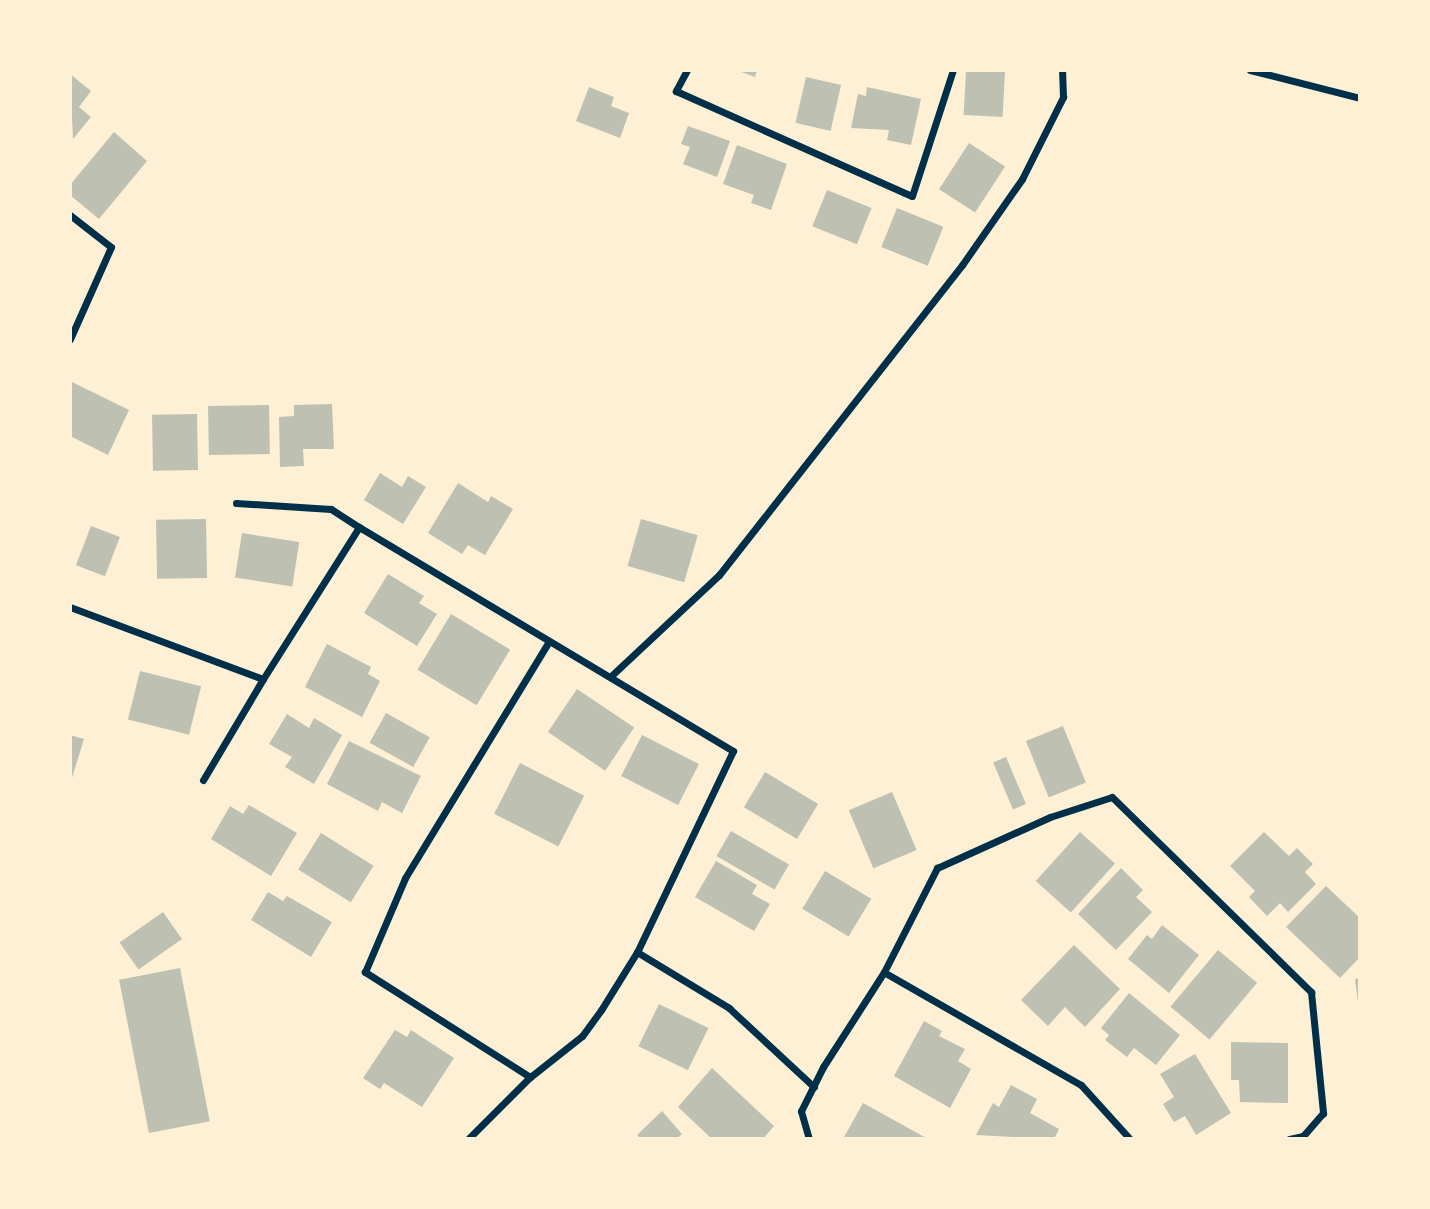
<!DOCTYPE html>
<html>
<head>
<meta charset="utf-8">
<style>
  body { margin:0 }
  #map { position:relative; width:1430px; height:1209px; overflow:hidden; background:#fdf0d5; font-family:"Golos Text",sans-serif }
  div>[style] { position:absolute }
  .building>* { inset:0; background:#bec0b2; transform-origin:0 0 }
  .minor>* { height:7px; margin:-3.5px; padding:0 3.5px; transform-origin:3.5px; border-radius:3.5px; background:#003049 }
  span { translate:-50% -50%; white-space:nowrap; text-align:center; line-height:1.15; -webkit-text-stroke:5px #fdf0d5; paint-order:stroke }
  .frame { position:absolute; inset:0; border:72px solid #fdf0d5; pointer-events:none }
</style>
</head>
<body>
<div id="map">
  <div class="building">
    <div style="clip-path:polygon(736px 70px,757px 70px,755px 77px)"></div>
    <div style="left:966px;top:70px;width:39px;height:45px;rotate:3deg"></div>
    <div style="clip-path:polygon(70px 74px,91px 91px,79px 107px,91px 117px,73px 139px)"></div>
    <div style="left:806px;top:77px;width:36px;height:47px;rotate:13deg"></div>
    <div style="clip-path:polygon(589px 87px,614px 97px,611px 106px,629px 113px,620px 138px,576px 121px)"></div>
    <div style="clip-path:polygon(867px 87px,921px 99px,911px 145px,887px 140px,889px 130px,851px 128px,858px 94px,866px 96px)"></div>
    <div style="clip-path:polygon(688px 126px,730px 141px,717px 177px,683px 164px,690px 147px,681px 144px)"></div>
    <div style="clip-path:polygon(114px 132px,147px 161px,99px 219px,70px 195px,70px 185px)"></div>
    <div style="left:969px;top:143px;width:43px;height:55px;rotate:33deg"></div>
    <div style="clip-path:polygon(737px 145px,787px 164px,771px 210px,751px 203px,754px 195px,723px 184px)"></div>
    <div style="left:827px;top:190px;width:48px;height:39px;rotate:22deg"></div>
    <div style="left:897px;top:208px;width:50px;height:42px;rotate:22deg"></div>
    <div style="clip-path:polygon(70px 381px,129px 410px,108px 455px,70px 436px)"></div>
    <div style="clip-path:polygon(332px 404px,334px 449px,303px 449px,304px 466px,280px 467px,279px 417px,294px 416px,294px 405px)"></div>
    <div style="left:269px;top:405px;width:49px;height:61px;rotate:89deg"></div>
    <div style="left:197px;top:414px;width:56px;height:45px;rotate:89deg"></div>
    <div style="clip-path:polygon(380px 473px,402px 487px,408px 476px,426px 487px,403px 524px,364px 500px)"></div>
    <div style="clip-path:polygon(458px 483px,488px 502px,491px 496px,513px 509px,485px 555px,468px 545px,462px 554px,428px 533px)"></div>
    <div style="left:206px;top:519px;width:59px;height:50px;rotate:89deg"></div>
    <div style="left:641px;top:519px;width:59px;height:49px;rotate:16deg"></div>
    <div style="left:91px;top:526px;width:31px;height:42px;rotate:21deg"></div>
    <div style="left:242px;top:533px;width:58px;height:45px;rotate:9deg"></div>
    <div style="clip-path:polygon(388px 574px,424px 596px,419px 603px,437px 614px,417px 646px,364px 613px)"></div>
    <div style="left:451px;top:614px;width:69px;height:65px;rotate:31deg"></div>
    <div style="clip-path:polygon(327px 644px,371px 667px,368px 674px,380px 681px,362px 717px,305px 687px)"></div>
    <div style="left:140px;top:671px;width:63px;height:50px;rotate:14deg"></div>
    <div style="left:577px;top:689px;width:69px;height:52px;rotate:34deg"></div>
    <div style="left:386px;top:713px;width:50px;height:34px;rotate:29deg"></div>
    <div style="clip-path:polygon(287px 714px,309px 728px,314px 718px,342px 735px,314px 784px,285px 767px,292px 757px,269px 744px)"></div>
    <div style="left:1063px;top:726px;width:61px;height:40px;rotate:68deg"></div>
    <div style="clip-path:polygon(70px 735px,84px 739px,71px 781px,70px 781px)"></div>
    <div style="left:642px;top:735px;width:64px;height:46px;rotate:27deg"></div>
    <div style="clip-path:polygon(349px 741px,421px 776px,402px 813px,382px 802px,378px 811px,327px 784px)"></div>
    <div style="left:1006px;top:757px;width:51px;height:14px;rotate:67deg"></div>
    <div style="left:520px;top:763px;width:72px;height:57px;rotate:27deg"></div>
    <div style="left:765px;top:772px;width:62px;height:41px;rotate:31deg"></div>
    <div style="left:892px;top:792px;width:63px;height:47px;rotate:67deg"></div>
    <div style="clip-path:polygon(249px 805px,297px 833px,271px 876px,211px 839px,230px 806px,243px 814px)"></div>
    <div style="left:731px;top:831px;width:67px;height:29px;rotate:30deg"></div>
    <div style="left:1080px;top:832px;width:47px;height:66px;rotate:42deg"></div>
    <div style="clip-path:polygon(1264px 832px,1289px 856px,1297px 848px,1313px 864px,1305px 872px,1316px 884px,1288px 912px,1280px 903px,1267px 916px,1249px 897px,1255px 891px,1230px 866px)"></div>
    <div style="left:321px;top:833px;width:62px;height:43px;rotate:32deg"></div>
    <div style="clip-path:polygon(716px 861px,757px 885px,752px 894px,770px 904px,754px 931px,695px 897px)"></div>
    <div style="clip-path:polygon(1121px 868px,1143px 890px,1136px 897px,1152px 912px,1116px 950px,1078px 914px)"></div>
    <div style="left:825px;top:871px;width:54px;height:44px;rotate:31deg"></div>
    <div style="clip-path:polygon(1326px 886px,1360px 918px,1360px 957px,1340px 978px,1286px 927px)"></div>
    <div style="clip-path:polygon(268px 892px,283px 901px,287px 896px,332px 922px,311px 957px,251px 920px)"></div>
    <div style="left:163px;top:912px;width:33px;height:53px;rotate:55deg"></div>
    <div style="clip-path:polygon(1162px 925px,1199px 955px,1169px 993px,1128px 959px,1147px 935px,1152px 939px)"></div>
    <div style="clip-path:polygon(1074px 945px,1120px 989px,1085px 1027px,1065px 1007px,1048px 1026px,1021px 1000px)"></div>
    <div style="left:1218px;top:950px;width:51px;height:74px;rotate:40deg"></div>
    <div style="left:180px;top:968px;width:156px;height:62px;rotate:79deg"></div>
    <div style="clip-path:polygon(1360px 978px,1360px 1002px,1358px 1002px,1355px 979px)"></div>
    <div style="clip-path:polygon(1129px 993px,1180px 1035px,1156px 1065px,1134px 1048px,1127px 1057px,1105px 1040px,1109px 1035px,1101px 1028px)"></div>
    <div style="left:659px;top:1004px;width:55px;height:47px;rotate:26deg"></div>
    <div style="clip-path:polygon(924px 1021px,942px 1031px,939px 1036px,965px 1049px,958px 1061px,971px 1069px,950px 1108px,894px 1076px)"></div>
    <div style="clip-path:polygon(395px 1030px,407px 1037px,411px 1030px,454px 1058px,422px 1107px,384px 1083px,380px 1089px,363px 1078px)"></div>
    <div style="clip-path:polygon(1231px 1042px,1288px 1043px,1288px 1103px,1240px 1102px,1239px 1080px,1231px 1080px)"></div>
    <div style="clip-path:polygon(1195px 1054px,1231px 1113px,1196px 1135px,1185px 1116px,1174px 1122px,1163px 1104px,1174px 1097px,1160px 1074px)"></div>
    <div style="clip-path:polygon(712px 1068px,774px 1126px,763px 1139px,712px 1139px,678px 1107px)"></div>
    <div style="clip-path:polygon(1011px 1085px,1037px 1099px,1030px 1113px,1059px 1129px,1054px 1139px,976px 1135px,993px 1103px,999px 1107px)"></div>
    <div style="clip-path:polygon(863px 1103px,928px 1139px,843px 1139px)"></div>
    <div style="clip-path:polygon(662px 1111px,682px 1134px,676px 1139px,641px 1139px,637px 1135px)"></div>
  </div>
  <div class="minor">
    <div style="left:687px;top:70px;width:24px;rotate:118deg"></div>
    <div style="left:676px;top:91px;width:258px;rotate:24deg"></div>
    <div style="left:912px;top:196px;width:133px;rotate:-72deg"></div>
    <div style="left:1250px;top:70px;width:114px;rotate:14.3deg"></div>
    <div style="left:70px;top:215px;width:52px;rotate:38deg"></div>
    <div style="left:111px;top:247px;width:101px;rotate:114deg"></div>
    <div style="left:236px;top:503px;width:95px;rotate:3.6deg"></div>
    <div style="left:331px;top:509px;width:33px;rotate:33deg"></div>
    <div style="left:70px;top:607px;width:206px;rotate:20.5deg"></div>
    <div style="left:263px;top:679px;width:180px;rotate:-57.7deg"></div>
    <div style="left:359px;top:527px;width:436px;rotate:30.9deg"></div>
    <div style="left:733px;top:751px;width:223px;rotate:115.5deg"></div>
    <div style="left:637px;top:952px;width:68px;rotate:121.8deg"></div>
    <div style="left:601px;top:1010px;width:32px;rotate:126deg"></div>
    <div style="left:582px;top:1036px;width:66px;rotate:141.7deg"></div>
    <div style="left:530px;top:1077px;width:196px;rotate:-147.5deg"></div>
    <div style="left:365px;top:972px;width:102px;rotate:-66.9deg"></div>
    <div style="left:405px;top:878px;width:277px;rotate:-58.7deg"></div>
    <div style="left:611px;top:676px;width:148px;rotate:-43.1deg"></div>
    <div style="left:719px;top:575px;width:394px;rotate:-51.9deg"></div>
    <div style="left:962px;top:265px;width:105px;rotate:-55.1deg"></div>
    <div style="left:1022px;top:179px;width:92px;rotate:-63.4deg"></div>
    <div style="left:1063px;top:97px;width:27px;rotate:-92deg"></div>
    <div style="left:203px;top:780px;width:117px;rotate:-59.3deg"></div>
    <div style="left:637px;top:952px;width:108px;rotate:31.3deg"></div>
    <div style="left:729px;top:1008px;width:116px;rotate:42.9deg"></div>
    <div style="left:468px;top:1139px;width:88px;rotate:-45deg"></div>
    <div style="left:809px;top:1139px;width:29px;rotate:-106deg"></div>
    <div style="left:801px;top:1111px;width:49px;rotate:-63.4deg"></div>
    <div style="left:823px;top:1067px;width:113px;rotate:-57.3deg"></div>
    <div style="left:1130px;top:1139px;width:73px;rotate:-132.2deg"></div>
    <div style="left:1081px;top:1085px;width:227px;rotate:-150.2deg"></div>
    <div style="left:884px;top:972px;width:117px;rotate:-63deg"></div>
    <div style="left:937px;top:868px;width:124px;rotate:-24.3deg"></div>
    <div style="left:1050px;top:817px;width:65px;rotate:-17.9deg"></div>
    <div style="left:1112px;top:797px;width:279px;rotate:44.4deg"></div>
    <div style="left:1311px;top:992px;width:122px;rotate:84.3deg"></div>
    <div style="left:1323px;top:1113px;width:30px;rotate:131deg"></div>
    <div style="left:1303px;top:1136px;width:14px;rotate:168deg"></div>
  </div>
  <div class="frame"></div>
</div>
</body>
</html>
